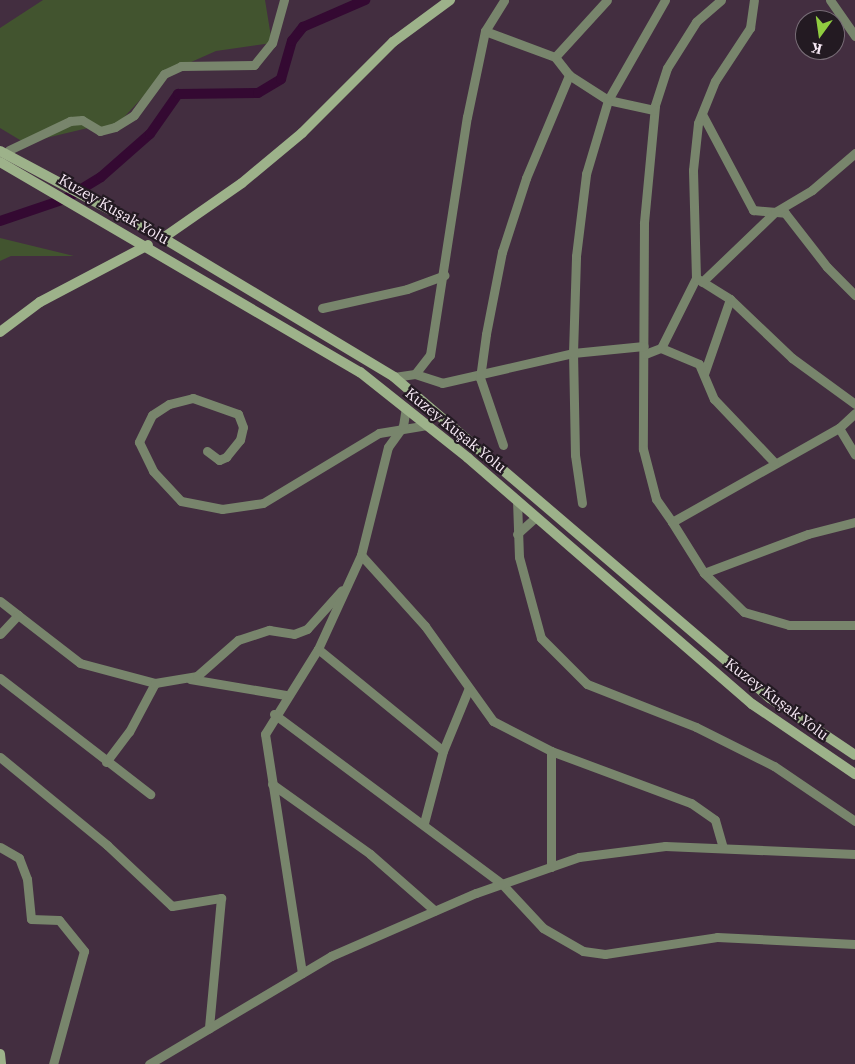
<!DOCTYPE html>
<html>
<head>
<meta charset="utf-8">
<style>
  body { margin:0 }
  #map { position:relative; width:855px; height:1064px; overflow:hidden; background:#432e40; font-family:"IBM Plex Serif",serif }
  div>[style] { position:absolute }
  .green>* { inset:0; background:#42542f }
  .canal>* { height:10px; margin:-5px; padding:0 5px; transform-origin:5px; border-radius:5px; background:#340932 }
  .street>* { height:9px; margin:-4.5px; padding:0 4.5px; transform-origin:4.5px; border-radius:4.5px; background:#78856c }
  .secondary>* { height:10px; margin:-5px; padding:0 5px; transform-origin:5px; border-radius:5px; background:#9db28a }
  span { translate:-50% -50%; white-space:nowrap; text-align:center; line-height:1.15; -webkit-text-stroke:4.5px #231a22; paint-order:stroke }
  .street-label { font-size:15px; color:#f6e8f4 }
  .north { position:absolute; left:795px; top:10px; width:50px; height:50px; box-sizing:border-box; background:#231a22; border:1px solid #776c76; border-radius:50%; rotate:194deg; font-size:14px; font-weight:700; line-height:20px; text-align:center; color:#f6e8f4 }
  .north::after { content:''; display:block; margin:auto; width:18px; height:22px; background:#90cd40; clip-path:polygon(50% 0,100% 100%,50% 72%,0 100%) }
</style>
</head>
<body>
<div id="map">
  <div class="green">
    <div style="clip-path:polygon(43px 0,265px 0,272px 43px,216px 51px,164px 74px,115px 127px,92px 127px,25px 143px,0 128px,0 28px)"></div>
    <div style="clip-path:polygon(0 238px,74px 256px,11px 256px,0 261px)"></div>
  </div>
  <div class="canal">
    <div style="left:0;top:221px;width:69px;rotate:-18.7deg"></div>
    <div style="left:65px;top:199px;width:42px;rotate:-31.4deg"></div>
    <div style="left:101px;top:177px;width:65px;rotate:-41.3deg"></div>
    <div style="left:150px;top:134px;width:49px;rotate:-55deg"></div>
    <div style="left:178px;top:94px;width:80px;rotate:-0.7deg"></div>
    <div style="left:258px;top:93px;width:27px;rotate:-31deg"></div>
    <div style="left:281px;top:79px;width:40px;rotate:-74deg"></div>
    <div style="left:292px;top:41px;width:18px;rotate:-52deg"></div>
    <div style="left:303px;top:27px;width:68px;rotate:-23.5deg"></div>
  </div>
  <div class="street">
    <div style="left:721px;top:0;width:33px;rotate:139deg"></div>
    <div style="left:696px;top:22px;width:54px;rotate:122.2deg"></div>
    <div style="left:667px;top:68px;width:40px;rotate:108deg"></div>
    <div style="left:655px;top:106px;width:118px;rotate:95.4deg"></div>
    <div style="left:644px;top:223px;width:226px;rotate:90.3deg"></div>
    <div style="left:643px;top:449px;width:52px;rotate:75.4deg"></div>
    <div style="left:656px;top:499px;width:28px;rotate:55deg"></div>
    <div style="left:672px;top:522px;width:192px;rotate:-29.4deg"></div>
    <div style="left:839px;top:428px;width:22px;rotate:-43deg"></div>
    <div style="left:830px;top:0;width:44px;rotate:55.2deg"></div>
    <div style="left:485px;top:31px;width:75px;rotate:20.4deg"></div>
    <div style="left:555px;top:57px;width:23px;rotate:52deg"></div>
    <div style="left:569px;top:75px;width:46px;rotate:32.7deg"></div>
    <div style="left:608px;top:100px;width:47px;rotate:12.3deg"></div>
    <div style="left:555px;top:57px;width:77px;rotate:-47.6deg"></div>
    <div style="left:702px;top:114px;width:109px;rotate:62deg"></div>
    <div style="left:753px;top:210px;width:32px;rotate:5deg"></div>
    <div style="left:785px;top:213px;width:68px;rotate:52.1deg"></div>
    <div style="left:827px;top:267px;width:40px;rotate:45deg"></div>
    <div style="left:9px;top:150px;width:68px;rotate:-25.4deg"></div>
    <div style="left:70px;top:121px;width:12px;rotate:-5deg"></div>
    <div style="left:82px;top:120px;width:21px;rotate:31deg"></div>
    <div style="left:100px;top:131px;width:16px;rotate:-15deg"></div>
    <div style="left:115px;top:127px;width:22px;rotate:-32deg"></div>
    <div style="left:134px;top:115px;width:51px;rotate:-53.8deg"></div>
    <div style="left:164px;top:74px;width:19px;rotate:-25deg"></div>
    <div style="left:181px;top:66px;width:73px;rotate:-0.8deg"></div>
    <div style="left:254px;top:65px;width:28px;rotate:-51deg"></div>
    <div style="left:272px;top:43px;width:45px;rotate:-74.4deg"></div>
    <div style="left:698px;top:279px;width:38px;rotate:32deg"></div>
    <div style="left:730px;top:299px;width:79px;rotate:109.1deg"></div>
    <div style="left:702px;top:282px;width:101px;rotate:-43.8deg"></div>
    <div style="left:775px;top:212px;width:43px;rotate:-30.7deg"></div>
    <div style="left:812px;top:190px;width:57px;rotate:-40.7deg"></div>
    <div style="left:730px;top:299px;width:86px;rotate:43.6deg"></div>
    <div style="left:792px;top:358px;width:78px;rotate:36.1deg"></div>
    <div style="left:322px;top:308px;width:87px;rotate:-12.6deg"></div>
    <div style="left:407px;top:289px;width:40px;rotate:-20.2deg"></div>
    <div style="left:661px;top:348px;width:41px;rotate:22.8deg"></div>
    <div style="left:699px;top:364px;width:38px;rotate:67deg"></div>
    <div style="left:714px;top:399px;width:87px;rotate:46.4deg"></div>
    <div style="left:645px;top:354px;width:17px;rotate:-21deg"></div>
    <div style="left:661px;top:348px;width:78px;rotate:-63.4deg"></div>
    <div style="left:696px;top:278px;width:108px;rotate:-91.6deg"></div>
    <div style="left:693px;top:170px;width:47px;rotate:-83.9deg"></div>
    <div style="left:698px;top:123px;width:45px;rotate:-68deg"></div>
    <div style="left:715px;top:81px;width:64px;rotate:-56.6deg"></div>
    <div style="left:750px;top:28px;width:28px;rotate:-82deg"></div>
    <div style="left:415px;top:374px;width:28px;rotate:18deg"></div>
    <div style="left:442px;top:383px;width:134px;rotate:-12.9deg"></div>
    <div style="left:573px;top:353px;width:71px;rotate:-5.6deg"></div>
    <div style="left:394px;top:377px;width:21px;rotate:-8deg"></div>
    <div style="left:415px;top:374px;width:24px;rotate:-52deg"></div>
    <div style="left:430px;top:355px;width:241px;rotate:-81.2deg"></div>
    <div style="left:467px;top:117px;width:88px;rotate:-78.2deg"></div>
    <div style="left:485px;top:31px;width:36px;rotate:-58deg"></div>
    <div style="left:839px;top:428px;width:31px;rotate:59deg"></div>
    <div style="left:503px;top:445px;width:71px;rotate:-108.9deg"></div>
    <div style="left:480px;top:378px;width:44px;rotate:-82.2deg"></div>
    <div style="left:486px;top:334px;width:84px;rotate:-79deg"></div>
    <div style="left:502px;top:252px;width:78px;rotate:-72deg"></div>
    <div style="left:526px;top:178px;width:112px;rotate:-67.3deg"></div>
    <div style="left:207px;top:451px;width:15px;rotate:37deg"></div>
    <div style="left:219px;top:460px;width:8px;rotate:-23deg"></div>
    <div style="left:226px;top:457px;width:22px;rotate:-51deg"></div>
    <div style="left:240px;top:440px;width:13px;rotate:-77deg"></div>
    <div style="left:243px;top:427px;width:14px;rotate:-111deg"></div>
    <div style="left:238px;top:414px;width:48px;rotate:-160.4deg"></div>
    <div style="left:193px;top:398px;width:25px;rotate:166deg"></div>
    <div style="left:169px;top:404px;width:20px;rotate:147deg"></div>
    <div style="left:152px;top:415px;width:30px;rotate:116deg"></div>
    <div style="left:139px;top:442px;width:32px;rotate:64deg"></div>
    <div style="left:153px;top:471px;width:41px;rotate:47deg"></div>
    <div style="left:181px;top:501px;width:42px;rotate:11deg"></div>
    <div style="left:222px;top:509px;width:41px;rotate:-8.3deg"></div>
    <div style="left:263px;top:503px;width:135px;rotate:-31.1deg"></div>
    <div style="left:379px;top:433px;width:50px;rotate:-9.3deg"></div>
    <div style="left:517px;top:500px;width:57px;rotate:88deg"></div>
    <div style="left:519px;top:557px;width:84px;rotate:74.8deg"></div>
    <div style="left:541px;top:638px;width:65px;rotate:45deg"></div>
    <div style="left:587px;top:684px;width:117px;rotate:21.5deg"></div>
    <div style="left:696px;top:727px;width:87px;rotate:26.6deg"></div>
    <div style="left:774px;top:766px;width:98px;rotate:34.2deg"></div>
    <div style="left:582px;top:503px;width:49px;rotate:-98.3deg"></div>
    <div style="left:575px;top:455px;width:102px;rotate:-91.1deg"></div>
    <div style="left:573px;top:353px;width:97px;rotate:-88.2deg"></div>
    <div style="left:576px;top:256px;width:83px;rotate:-83deg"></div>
    <div style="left:586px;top:174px;width:77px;rotate:-73.4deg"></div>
    <div style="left:608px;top:100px;width:115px;rotate:-60.3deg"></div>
    <div style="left:672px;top:522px;width:60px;rotate:57.9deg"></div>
    <div style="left:704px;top:573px;width:56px;rotate:44.3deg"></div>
    <div style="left:744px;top:612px;width:47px;rotate:16.1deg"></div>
    <div style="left:789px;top:625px;width:66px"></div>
    <div style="left:517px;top:534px;width:25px;rotate:-42deg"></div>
    <div style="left:361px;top:555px;width:96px;rotate:48deg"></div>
    <div style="left:425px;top:626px;width:117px;rotate:54.4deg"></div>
    <div style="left:493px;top:721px;width:65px;rotate:27.3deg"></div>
    <div style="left:551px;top:751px;width:149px;rotate:20.4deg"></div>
    <div style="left:691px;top:803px;width:29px;rotate:35deg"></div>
    <div style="left:715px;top:820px;width:29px;rotate:74deg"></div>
    <div style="left:704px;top:573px;width:111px;rotate:-20.6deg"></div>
    <div style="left:808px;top:534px;width:49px;rotate:-14.3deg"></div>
    <div style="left:0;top:601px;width:23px;rotate:38deg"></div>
    <div style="left:18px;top:615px;width:26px;rotate:133deg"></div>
    <div style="left:18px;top:615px;width:78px;rotate:37.7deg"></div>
    <div style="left:80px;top:663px;width:78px;rotate:14.9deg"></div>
    <div style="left:318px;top:649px;width:161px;rotate:39.2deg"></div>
    <div style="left:0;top:678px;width:190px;rotate:37.7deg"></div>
    <div style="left:190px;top:679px;width:97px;rotate:9.5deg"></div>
    <div style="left:274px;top:714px;width:284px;rotate:36.7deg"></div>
    <div style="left:502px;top:884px;width:60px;rotate:47deg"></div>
    <div style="left:543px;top:928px;width:46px;rotate:29.9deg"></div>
    <div style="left:583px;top:951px;width:22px;rotate:8deg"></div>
    <div style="left:605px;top:954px;width:113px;rotate:-8.6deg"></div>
    <div style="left:717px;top:937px;width:138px;rotate:2.9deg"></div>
    <div style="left:0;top:757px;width:139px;rotate:39.4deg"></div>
    <div style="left:107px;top:845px;width:89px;rotate:43.2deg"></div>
    <div style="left:172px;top:906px;width:50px;rotate:-9.3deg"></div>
    <div style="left:221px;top:898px;width:131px;rotate:95.3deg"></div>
    <div style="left:106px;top:762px;width:38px;rotate:-53deg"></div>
    <div style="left:129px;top:732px;width:55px;rotate:-62deg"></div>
    <div style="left:155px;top:683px;width:43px;rotate:-9.5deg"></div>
    <div style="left:197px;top:676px;width:55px;rotate:-41.3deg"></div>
    <div style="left:238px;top:640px;width:33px;rotate:-18deg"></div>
    <div style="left:269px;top:630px;width:25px;rotate:9deg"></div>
    <div style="left:294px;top:634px;width:14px;rotate:-21deg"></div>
    <div style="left:307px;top:629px;width:52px;rotate:-48.1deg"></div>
    <div style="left:272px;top:784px;width:120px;rotate:35.5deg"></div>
    <div style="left:370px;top:854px;width:86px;rotate:41.2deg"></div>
    <div style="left:424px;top:823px;width:74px;rotate:-75.2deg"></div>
    <div style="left:443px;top:751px;width:66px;rotate:-67.7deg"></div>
    <div style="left:0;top:847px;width:22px;rotate:30deg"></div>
    <div style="left:19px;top:858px;width:22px;rotate:69deg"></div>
    <div style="left:27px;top:879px;width:40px;rotate:84.3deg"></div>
    <div style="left:31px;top:919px;width:28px;rotate:2deg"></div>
    <div style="left:59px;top:920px;width:40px;rotate:51deg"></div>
    <div style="left:84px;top:951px;width:117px;rotate:105.3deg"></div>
    <div style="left:551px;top:867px;width:116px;rotate:-90deg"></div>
    <div style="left:302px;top:973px;width:242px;rotate:-98.8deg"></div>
    <div style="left:265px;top:734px;width:100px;rotate:-58.1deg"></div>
    <div style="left:318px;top:649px;width:103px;rotate:-65.4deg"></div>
    <div style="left:361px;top:555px;width:111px;rotate:-76deg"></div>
    <div style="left:388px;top:447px;width:26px;rotate:-54deg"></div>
    <div style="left:403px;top:426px;width:18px;rotate:-81deg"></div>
    <div style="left:149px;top:1064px;width:212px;rotate:-30.7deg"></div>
    <div style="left:331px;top:956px;width:158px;rotate:-23.5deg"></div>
    <div style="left:476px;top:893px;width:109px;rotate:-19.3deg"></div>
    <div style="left:579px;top:857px;width:87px;rotate:-7.3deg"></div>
    <div style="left:665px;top:846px;width:190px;rotate:2.4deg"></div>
  </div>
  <div class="secondary">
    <div style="left:0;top:151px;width:185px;rotate:28.1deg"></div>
    <div style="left:163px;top:238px;width:270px;rotate:31deg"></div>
    <div style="left:394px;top:377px;width:494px;rotate:40.5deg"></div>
    <div style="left:770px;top:698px;width:102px;rotate:33.8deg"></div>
    <div style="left:0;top:162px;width:417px;rotate:30.3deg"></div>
    <div style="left:360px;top:372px;width:138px;rotate:38.5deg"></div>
    <div style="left:468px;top:458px;width:376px;rotate:40.9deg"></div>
    <div style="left:752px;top:704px;width:125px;rotate:34.2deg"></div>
    <div style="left:163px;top:238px;width:96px;rotate:-34.8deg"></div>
    <div style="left:242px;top:183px;width:78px;rotate:-39.8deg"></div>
    <div style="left:302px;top:133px;width:129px;rotate:-45deg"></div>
    <div style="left:393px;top:42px;width:71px;rotate:-36.4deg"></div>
    <div style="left:0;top:332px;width:50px;rotate:-36.9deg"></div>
    <div style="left:40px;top:302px;width:122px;rotate:-27.8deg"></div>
    <div style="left:0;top:1054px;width:10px;rotate:84deg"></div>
  </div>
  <div class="street-label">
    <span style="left:114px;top:209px;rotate:30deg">Kuzey Kuşak Yolu</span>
    <span style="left:456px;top:430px;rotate:39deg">Kuzey Kuşak Yolu</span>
    <span style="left:777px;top:699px;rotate:37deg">Kuzey Kuşak Yolu</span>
  </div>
  <div class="north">K</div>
</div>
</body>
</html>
